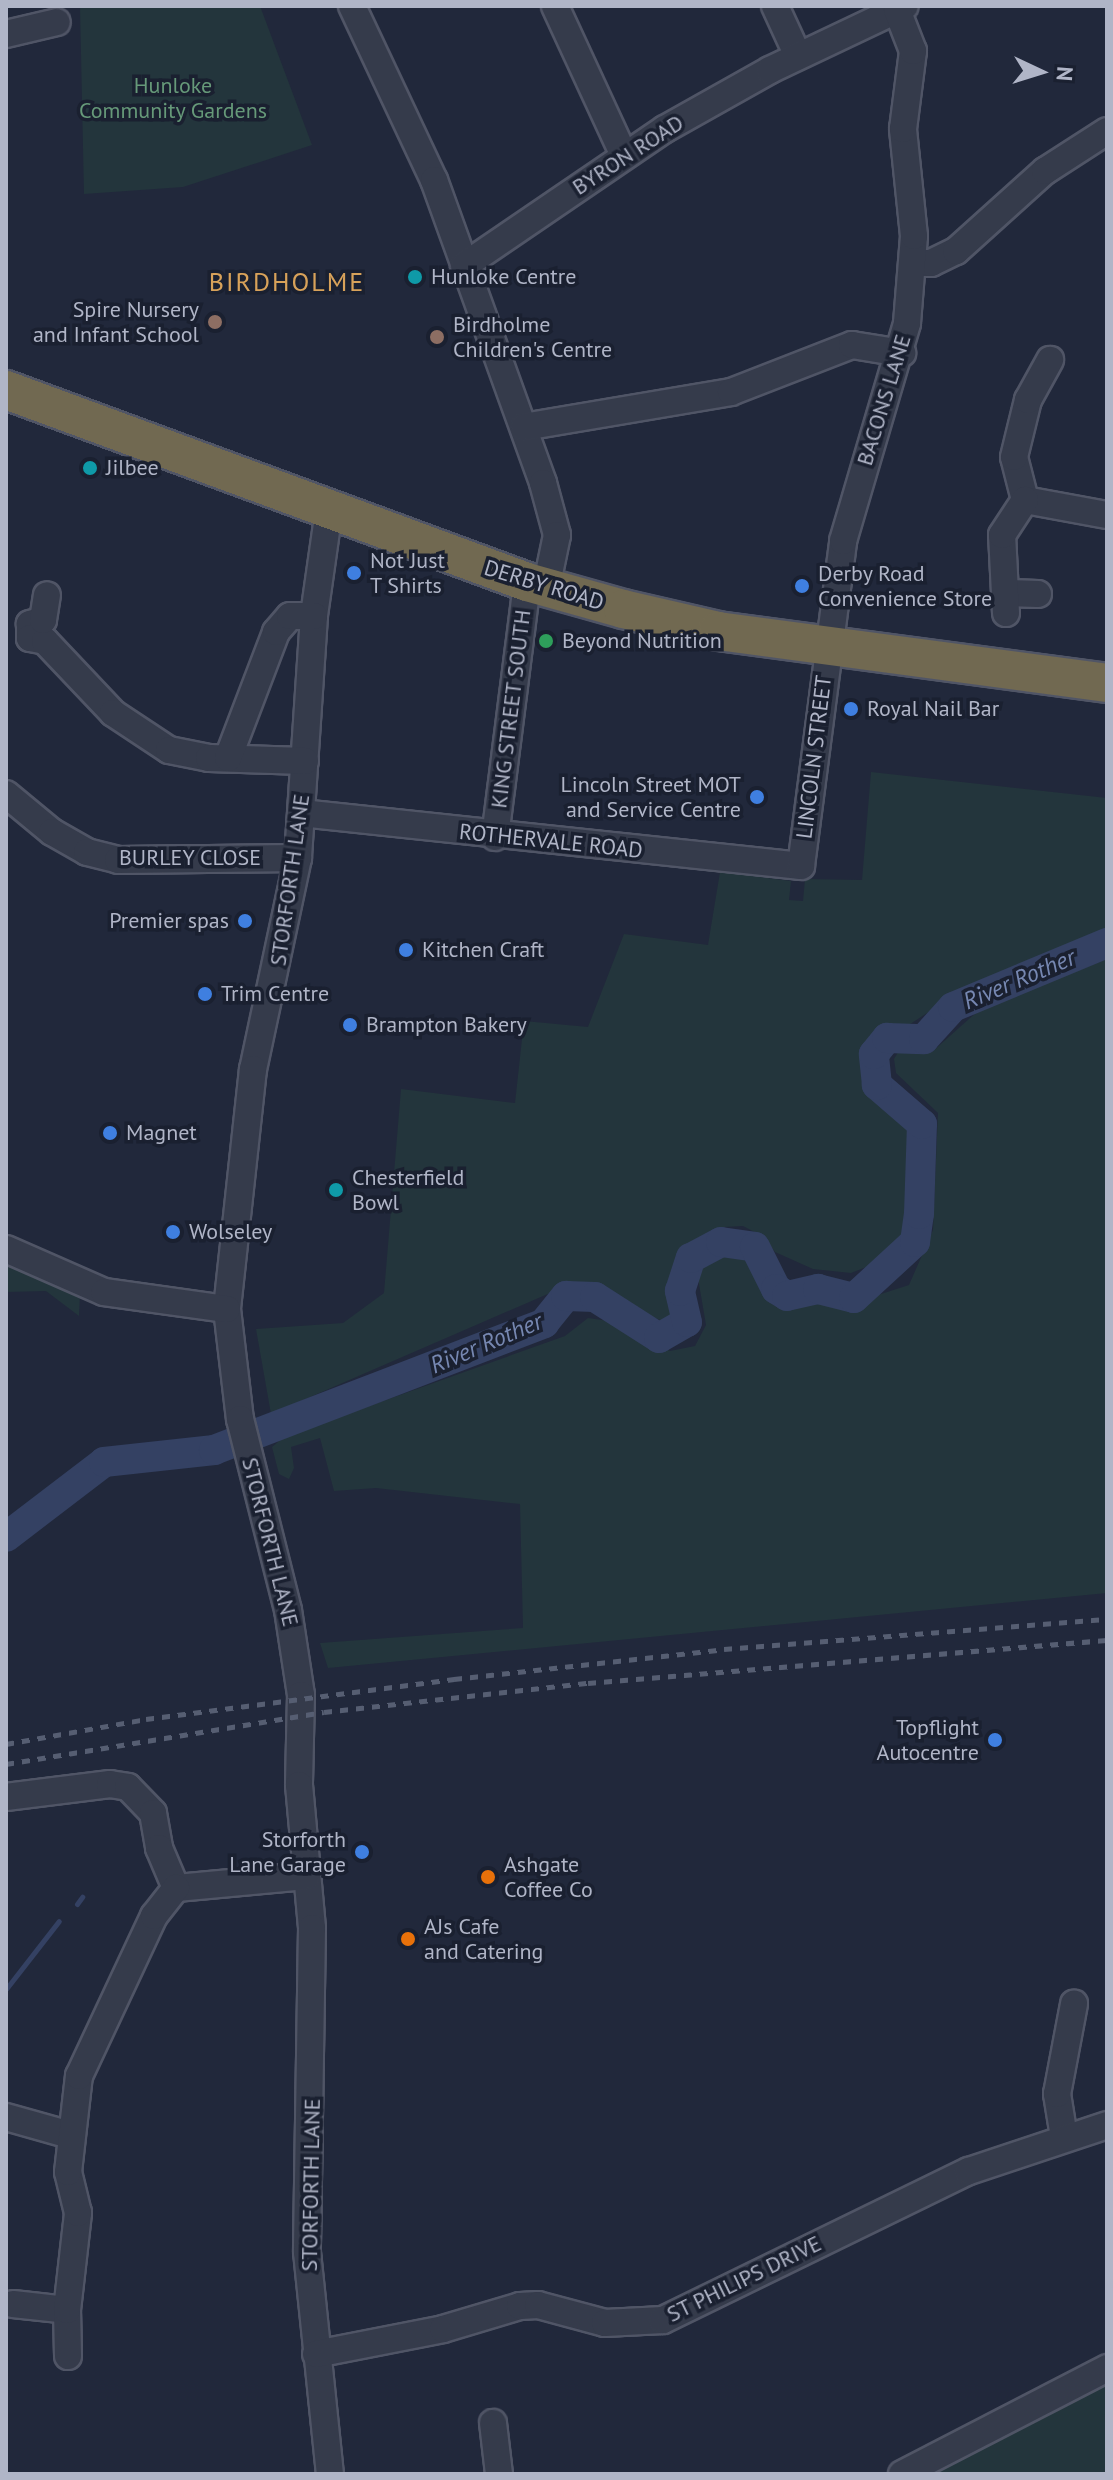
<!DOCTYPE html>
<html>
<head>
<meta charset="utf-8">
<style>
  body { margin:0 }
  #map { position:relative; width:1113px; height:2480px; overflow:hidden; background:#21283b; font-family:"PT Sans",sans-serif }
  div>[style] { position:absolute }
  .green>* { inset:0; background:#23353c }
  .stream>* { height:5px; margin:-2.5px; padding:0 2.5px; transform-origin:2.5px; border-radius:2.5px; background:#344163 }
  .river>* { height:30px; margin:-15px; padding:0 15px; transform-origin:15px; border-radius:15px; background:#344163 }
  .roads { filter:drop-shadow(2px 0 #505566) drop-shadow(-2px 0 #505566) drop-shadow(0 2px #505566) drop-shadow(0 -2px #505566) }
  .minor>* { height:26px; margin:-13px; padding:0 13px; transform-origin:13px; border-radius:13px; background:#353b4b }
  .highway>* { height:38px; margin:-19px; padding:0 19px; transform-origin:19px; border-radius:19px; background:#716951 }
  .rail>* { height:5px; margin-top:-2.5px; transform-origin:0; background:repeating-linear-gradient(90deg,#565e72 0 8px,transparent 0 16px) }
  .dots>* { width:22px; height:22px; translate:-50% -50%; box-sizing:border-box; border:4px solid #1a2030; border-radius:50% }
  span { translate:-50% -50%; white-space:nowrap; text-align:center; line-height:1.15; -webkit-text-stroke:7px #1a2030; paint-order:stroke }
  .park-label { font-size:22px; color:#669979 }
  .street-label { font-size:22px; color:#b0b5c7 }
  .poi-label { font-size:22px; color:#b0b5c7 }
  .left { translate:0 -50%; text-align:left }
  .right { translate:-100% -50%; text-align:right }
  .water-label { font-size:24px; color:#7687b1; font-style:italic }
  .quarter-label { font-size:26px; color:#d8a25a; letter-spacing:2px }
  .frame { position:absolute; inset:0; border:8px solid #b0b5c7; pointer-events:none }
  .north { position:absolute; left:1001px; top:32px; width:80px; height:80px; -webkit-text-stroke:6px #1a2030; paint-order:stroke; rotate:94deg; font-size:22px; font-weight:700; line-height:32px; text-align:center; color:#b0b5c7 }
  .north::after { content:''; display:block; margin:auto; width:28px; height:36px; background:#b0b5c7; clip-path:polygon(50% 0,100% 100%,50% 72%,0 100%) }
</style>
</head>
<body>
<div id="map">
  <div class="green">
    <div style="clip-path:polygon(80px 6px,260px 6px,312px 145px,183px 187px,84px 194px)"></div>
    <div style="clip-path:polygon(871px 772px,1107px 798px,1107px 932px,950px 998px,898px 1032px,886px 1029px,869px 1036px,872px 1084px,913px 1125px,905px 1236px,884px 1260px,851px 1273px,813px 1269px,775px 1252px,764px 1237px,743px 1226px,724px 1227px,685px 1252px,673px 1286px,674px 1317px,663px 1321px,647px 1315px,629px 1301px,573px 1283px,271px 1414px,256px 1329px,343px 1323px,384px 1293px,401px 1089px,515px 1103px,524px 1021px,588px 1027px,624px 934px,708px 945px,720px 872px,791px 881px,789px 900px,803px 901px,805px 879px,862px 880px)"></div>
    <div style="clip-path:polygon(1107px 959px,1107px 1593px,328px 1668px,320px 1643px,523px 1628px,520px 1504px,376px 1488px,334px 1491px,320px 1438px,291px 1447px,294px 1468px,289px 1479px,279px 1474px,272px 1447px,285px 1436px,565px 1336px,588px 1318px,609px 1321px,670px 1351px,695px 1346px,706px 1325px,698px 1278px,703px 1264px,727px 1256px,744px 1258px,761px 1276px,768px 1296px,853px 1303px,909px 1285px,933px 1230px,938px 1113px,896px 1073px,894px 1059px,900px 1049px,932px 1052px,979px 1010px)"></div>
    <div style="clip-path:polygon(6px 1261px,80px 1293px,79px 1316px,46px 1291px,6px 1292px)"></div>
    <div style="clip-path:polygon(1107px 2383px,1107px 2474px,927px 2474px)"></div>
  </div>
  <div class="stream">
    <div style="left:77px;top:1904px;width:9px;rotate:-54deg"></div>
    <div style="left:6px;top:1989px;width:86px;rotate:-52.1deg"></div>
  </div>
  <div class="river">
    <div style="left:6px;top:1537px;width:123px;rotate:-37.4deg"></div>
    <div style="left:104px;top:1462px;width:111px;rotate:-6.2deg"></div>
    <div style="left:214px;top:1450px;width:354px;rotate:-21deg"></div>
    <div style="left:544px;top:1323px;width:35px;rotate:-51deg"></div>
    <div style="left:566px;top:1296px;width:29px;rotate:2deg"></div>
    <div style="left:595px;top:1297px;width:76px;rotate:32.6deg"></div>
    <div style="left:659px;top:1338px;width:32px;rotate:-30deg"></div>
    <div style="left:687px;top:1322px;width:32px;rotate:-103deg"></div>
    <div style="left:680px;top:1291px;width:35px;rotate:-72deg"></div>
    <div style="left:691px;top:1258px;width:34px;rotate:-28deg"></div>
    <div style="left:721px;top:1242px;width:34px;rotate:8deg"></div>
    <div style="left:755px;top:1247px;width:47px;rotate:63.4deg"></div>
    <div style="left:776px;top:1289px;width:13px;rotate:32deg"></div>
    <div style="left:787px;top:1296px;width:32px;rotate:-13deg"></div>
    <div style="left:818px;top:1289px;width:37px;rotate:14deg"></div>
    <div style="left:854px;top:1298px;width:83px;rotate:-42.6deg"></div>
    <div style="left:915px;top:1242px;width:28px;rotate:-82deg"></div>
    <div style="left:919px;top:1214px;width:90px;rotate:-88.1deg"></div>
    <div style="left:922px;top:1124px;width:60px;rotate:-139.1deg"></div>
    <div style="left:877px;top:1085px;width:31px;rotate:-96deg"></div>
    <div style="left:874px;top:1054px;width:21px;rotate:-51deg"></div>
    <div style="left:887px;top:1038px;width:37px;rotate:2deg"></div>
    <div style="left:924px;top:1039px;width:43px;rotate:-47.8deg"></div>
    <div style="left:953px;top:1007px;width:167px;rotate:-22.6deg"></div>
  </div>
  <div class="roads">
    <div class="minor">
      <div style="left:352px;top:6px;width:192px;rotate:64.8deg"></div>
      <div style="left:434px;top:180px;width:322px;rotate:70.2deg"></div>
      <div style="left:543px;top:483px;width:54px;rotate:74.9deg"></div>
      <div style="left:557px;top:535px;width:54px;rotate:101.7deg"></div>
      <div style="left:555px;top:6px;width:164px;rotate:65.2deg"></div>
      <div style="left:775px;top:6px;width:55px;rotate:65.3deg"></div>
      <div style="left:6px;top:34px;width:52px;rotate:-13.2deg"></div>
      <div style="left:913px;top:263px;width:18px"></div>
      <div style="left:931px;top:263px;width:28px;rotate:-26deg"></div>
      <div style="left:956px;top:251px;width:120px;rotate:-42deg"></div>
      <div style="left:1045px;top:171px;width:74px;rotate:-32.8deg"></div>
      <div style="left:464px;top:266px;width:243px;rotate:-34.3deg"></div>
      <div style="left:665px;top:129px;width:120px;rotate:-29.3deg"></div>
      <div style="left:770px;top:70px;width:149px;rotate:-25.4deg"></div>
      <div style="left:524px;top:427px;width:210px;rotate:-9.6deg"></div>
      <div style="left:731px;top:392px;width:130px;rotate:-21.2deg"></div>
      <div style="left:852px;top:345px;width:51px;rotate:9.1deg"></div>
      <div style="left:1025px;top:500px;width:44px;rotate:-104.3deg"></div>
      <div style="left:1014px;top:457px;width:59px;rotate:-76.2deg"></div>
      <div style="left:1028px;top:400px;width:46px;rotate:-61.2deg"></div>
      <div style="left:1025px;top:500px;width:83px;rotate:10.4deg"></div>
      <div style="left:329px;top:510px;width:107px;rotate:98.1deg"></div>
      <div style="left:314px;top:616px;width:243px;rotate:93.8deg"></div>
      <div style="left:298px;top:858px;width:216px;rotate:102deg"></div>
      <div style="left:253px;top:1069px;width:241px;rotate:96.2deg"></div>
      <div style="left:227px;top:1309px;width:111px;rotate:83.3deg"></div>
      <div style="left:240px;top:1419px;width:197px;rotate:75.9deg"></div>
      <div style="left:288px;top:1610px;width:86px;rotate:81.3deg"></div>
      <div style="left:301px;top:1695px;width:90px;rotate:91.3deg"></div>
      <div style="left:299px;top:1785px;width:144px;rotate:84.8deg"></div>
      <div style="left:312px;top:1928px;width:324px;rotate:90.9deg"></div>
      <div style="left:307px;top:2252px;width:223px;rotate:84.1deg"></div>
      <div style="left:1008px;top:593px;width:30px;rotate:2deg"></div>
      <div style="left:1006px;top:613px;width:78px;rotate:-92.9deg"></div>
      <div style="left:1002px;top:535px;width:42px;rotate:-56.7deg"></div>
      <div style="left:43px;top:620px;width:14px;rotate:163deg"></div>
      <div style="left:30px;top:624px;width:14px;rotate:90deg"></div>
      <div style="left:30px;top:638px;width:15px;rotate:11deg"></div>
      <div style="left:45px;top:641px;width:99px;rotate:46.6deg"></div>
      <div style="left:113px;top:713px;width:67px;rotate:33.5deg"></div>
      <div style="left:169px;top:750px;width:41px;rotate:11.3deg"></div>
      <div style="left:209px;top:758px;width:96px;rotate:1.8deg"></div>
      <div style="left:43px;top:620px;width:25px;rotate:-81deg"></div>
      <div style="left:228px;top:758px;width:135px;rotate:-69.1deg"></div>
      <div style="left:276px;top:632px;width:21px;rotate:-49deg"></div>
      <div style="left:290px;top:616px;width:24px"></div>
      <div style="left:6px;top:794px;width:60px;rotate:39.6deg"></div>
      <div style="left:52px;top:832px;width:40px;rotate:29.7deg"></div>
      <div style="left:87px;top:852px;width:32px;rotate:14deg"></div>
      <div style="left:118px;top:860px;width:180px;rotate:-0.6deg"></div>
      <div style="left:301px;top:813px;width:503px;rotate:6.05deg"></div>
      <div style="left:801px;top:866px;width:328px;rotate:-82.6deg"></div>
      <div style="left:843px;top:541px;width:227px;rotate:-73.6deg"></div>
      <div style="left:907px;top:323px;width:87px;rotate:-85.4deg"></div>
      <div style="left:914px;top:236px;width:108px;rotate:-95.9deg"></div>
      <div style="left:903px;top:129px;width:79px;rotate:-82.7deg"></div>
      <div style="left:913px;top:51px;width:44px;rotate:-111.3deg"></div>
      <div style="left:495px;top:837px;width:257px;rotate:-82.8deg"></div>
      <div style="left:6px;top:1249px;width:107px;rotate:23.7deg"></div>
      <div style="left:104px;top:1292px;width:124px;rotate:7.9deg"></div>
      <div style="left:6px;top:1797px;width:105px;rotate:-7.1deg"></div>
      <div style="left:110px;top:1784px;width:18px;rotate:9deg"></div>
      <div style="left:128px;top:1787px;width:36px;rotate:46deg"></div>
      <div style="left:153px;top:1813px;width:36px;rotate:80deg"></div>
      <div style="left:159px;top:1848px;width:43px;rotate:67deg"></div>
      <div style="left:176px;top:1888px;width:131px;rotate:-5.3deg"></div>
      <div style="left:6px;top:2117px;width:66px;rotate:15.7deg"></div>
      <div style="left:1064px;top:2137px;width:44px;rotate:-99.2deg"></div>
      <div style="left:1057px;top:2094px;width:92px;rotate:-79.3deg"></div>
      <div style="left:13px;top:2304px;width:54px;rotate:6.3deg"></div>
      <div style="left:316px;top:2354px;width:129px;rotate:-11.1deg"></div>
      <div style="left:443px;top:2329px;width:80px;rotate:-16.6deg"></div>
      <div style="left:520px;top:2306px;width:18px;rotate:-3deg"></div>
      <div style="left:538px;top:2305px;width:69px;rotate:15deg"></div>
      <div style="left:605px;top:2323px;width:58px;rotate:-3deg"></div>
      <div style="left:663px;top:2320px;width:340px;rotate:-26deg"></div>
      <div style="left:969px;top:2171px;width:145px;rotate:-18.4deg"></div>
      <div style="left:68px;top:2356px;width:46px;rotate:-91.2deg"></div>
      <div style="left:67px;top:2310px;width:98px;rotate:-83.5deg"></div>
      <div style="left:78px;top:2213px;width:42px;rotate:-103.7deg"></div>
      <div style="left:68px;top:2172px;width:97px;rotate:-83.5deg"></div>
      <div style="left:79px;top:2076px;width:177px;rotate:-64.9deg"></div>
      <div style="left:154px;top:1916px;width:36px;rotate:-52deg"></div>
      <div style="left:493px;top:2423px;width:51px;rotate:83.3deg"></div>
      <div style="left:902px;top:2474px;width:231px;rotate:-27.3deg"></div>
    </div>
    <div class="highway">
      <div style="left:6px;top:390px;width:555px;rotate:20.23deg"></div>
      <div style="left:527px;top:582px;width:100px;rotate:15.7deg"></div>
      <div style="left:623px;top:609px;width:98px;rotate:13deg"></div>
      <div style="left:718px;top:631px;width:392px;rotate:7.6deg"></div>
    </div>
  </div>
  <div class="rail">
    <div style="left:6px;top:1744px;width:142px;rotate:-10.1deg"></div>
    <div style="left:146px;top:1719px;width:311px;rotate:-7.4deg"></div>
    <div style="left:454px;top:1679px;width:272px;rotate:-6.3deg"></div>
    <div style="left:724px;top:1649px;width:384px;rotate:-4.5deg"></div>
    <div style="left:6px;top:1764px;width:322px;rotate:-9.3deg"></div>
    <div style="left:324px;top:1712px;width:266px;rotate:-6.3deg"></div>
    <div style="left:588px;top:1683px;width:521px;rotate:-4.74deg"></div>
  </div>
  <div class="dots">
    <div style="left:415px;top:277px;background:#0f9aa8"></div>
    <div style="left:215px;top:322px;background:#8d6e63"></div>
    <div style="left:437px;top:337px;background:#8d6e63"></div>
    <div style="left:90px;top:468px;background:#0f9aa8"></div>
    <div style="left:354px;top:573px;background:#3f7fe0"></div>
    <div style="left:802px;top:586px;background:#3f7fe0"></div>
    <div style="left:546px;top:641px;background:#2e9e5b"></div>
    <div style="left:851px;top:709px;background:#3f7fe0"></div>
    <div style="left:757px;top:797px;background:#3f7fe0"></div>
    <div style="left:245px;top:921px;background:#3f7fe0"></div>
    <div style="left:406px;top:950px;background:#3f7fe0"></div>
    <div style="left:205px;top:994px;background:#3f7fe0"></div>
    <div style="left:350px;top:1025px;background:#3f7fe0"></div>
    <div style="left:110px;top:1133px;background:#3f7fe0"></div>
    <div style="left:336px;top:1190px;background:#0f9aa8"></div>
    <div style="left:173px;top:1232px;background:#3f7fe0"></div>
    <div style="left:995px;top:1740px;background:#3f7fe0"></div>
    <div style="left:362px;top:1852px;background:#3f7fe0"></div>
    <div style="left:488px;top:1877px;background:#e8710a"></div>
    <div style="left:408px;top:1939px;background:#e8710a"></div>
  </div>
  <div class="park-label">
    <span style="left:173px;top:98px">Hunloke<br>Community Gardens</span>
  </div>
  <div class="street-label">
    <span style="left:628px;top:155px;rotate:-33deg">BYRON ROAD</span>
    <span style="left:884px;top:400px;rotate:-73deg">BACONS LANE</span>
    <span style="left:544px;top:585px;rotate:17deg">DERBY ROAD</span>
    <span style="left:511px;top:709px;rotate:-83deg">KING STREET SOUTH</span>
    <span style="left:814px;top:757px;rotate:-83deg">LINCOLN STREET</span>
    <span style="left:551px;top:841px;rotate:6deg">ROTHERVALE ROAD</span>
    <span style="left:190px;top:858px">BURLEY CLOSE</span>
    <span style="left:290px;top:880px;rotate:-82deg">STORFORTH LANE</span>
    <span style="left:270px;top:1542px;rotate:76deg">STORFORTH LANE</span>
    <span style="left:311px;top:2185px;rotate:-89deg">STORFORTH LANE</span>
    <span style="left:744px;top:2279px;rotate:-26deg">ST PHILIPS DRIVE</span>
  </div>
  <div class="poi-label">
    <span class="left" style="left:431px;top:277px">Hunloke Centre</span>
    <span class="right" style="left:199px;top:322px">Spire Nursery<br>and Infant School</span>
    <span class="left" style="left:453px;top:337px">Birdholme<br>Children's Centre</span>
    <span class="left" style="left:106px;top:468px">Jilbee</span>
    <span class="left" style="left:370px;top:573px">Not Just<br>T Shirts</span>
    <span class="left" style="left:818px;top:586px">Derby Road<br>Convenience Store</span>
    <span class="left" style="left:562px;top:641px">Beyond Nutrition</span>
    <span class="left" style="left:867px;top:709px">Royal Nail Bar</span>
    <span class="right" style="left:741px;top:797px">Lincoln Street MOT<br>and Service Centre</span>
    <span class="right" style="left:229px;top:921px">Premier spas</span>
    <span class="left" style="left:422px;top:950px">Kitchen Craft</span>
    <span class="left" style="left:221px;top:994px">Trim Centre</span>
    <span class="left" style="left:366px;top:1025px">Brampton Bakery</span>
    <span class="left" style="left:126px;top:1133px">Magnet</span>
    <span class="left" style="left:352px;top:1190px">Chesterfield<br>Bowl</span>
    <span class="left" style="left:189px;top:1232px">Wolseley</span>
    <span class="right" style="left:979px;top:1740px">Topflight<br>Autocentre</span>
    <span class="right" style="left:346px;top:1852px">Storforth<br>Lane Garage</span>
    <span class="left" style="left:504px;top:1877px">Ashgate<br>Coffee Co</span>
    <span class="left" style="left:424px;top:1939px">AJs Cafe<br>and Catering</span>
  </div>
  <div class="water-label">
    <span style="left:1019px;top:979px;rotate:-23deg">River Rother</span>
    <span style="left:486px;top:1343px;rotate:-23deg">River Rother</span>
  </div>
  <div class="quarter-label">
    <span style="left:287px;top:282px">BIRDHOLME</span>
  </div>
  <div class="frame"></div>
  <div class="north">N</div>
</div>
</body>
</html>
